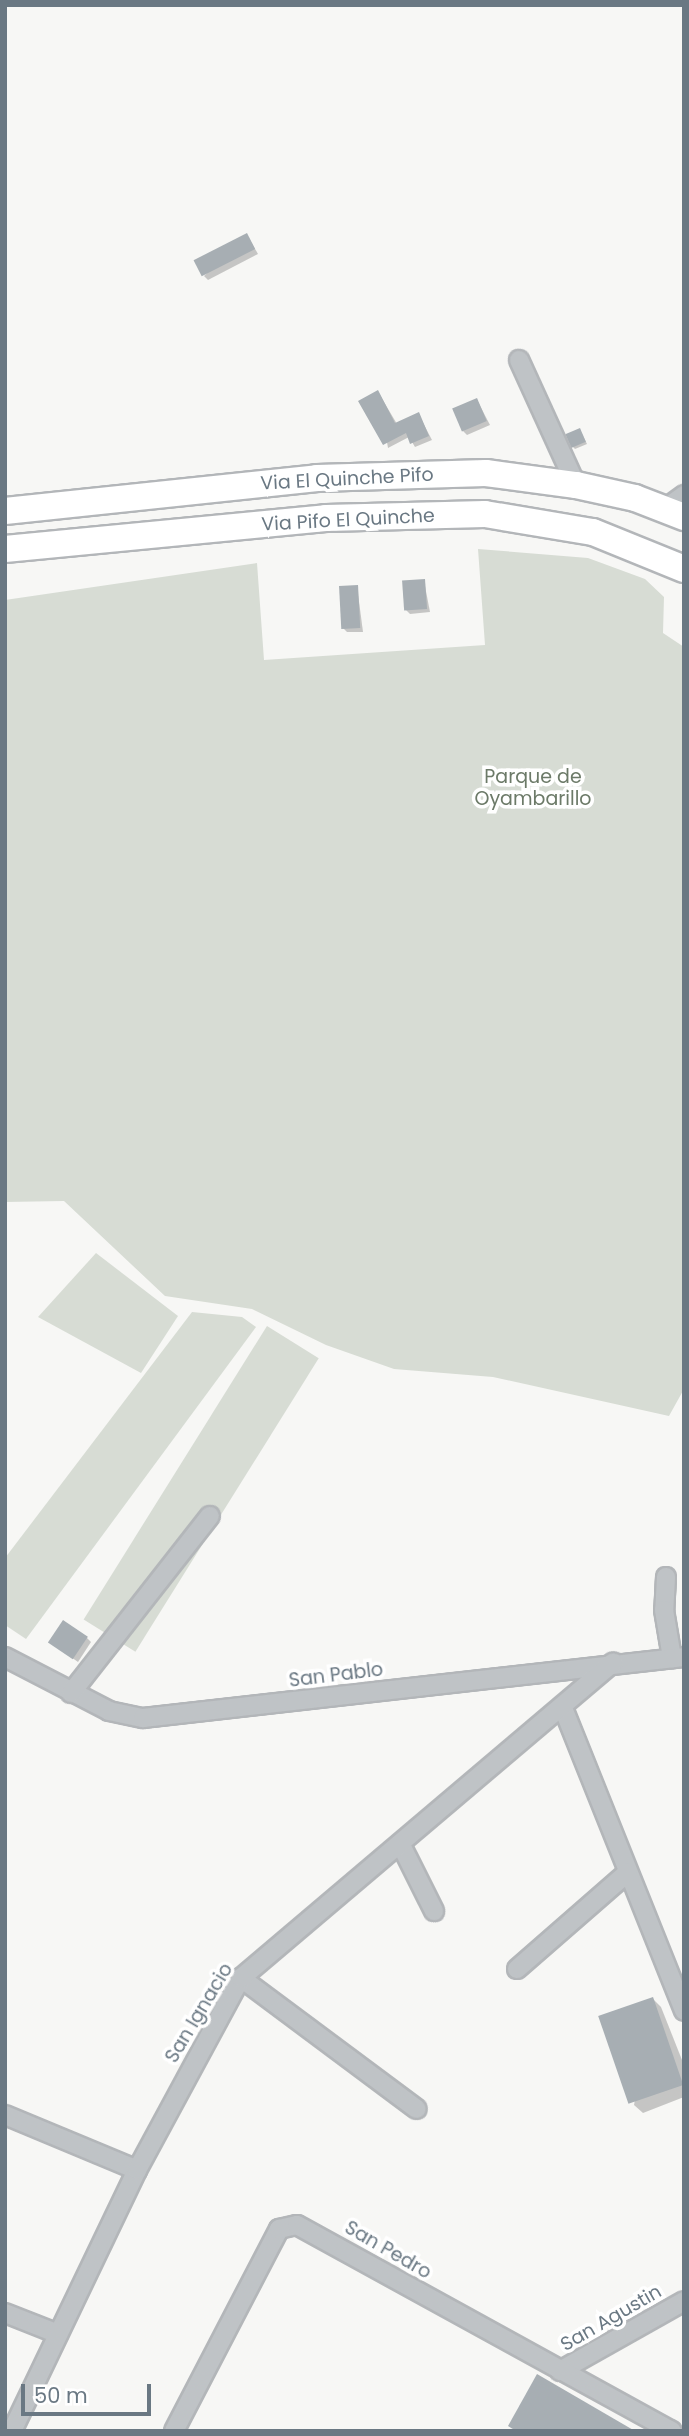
<!DOCTYPE html>
<html>
<head>
<meta charset="utf-8">
<style>
  body { margin:0 }
  #map { position:relative; width:689px; height:2436px; overflow:hidden; background:#f7f7f5; font-family:Poppins,sans-serif }
  div>[style] { position:absolute }
  .green>* { inset:0; background:#d7dcd4; transform-origin:0 0 }
  .shadow>* { inset:0; background:#0003 }
  .building>* { inset:0; background:#a7aeb3; transform-origin:0 0 }
  .roads { filter:drop-shadow(2px 0 #b3b6b9) drop-shadow(-2px 0 #b3b6b9) drop-shadow(0 2px #b3b6b9) drop-shadow(0 -2px #b3b6b9) }
  .minor>* { height:18px; margin:-9px; padding:0 9px; transform-origin:9px; border-radius:9px; background:#bfc3c6 }
  .highway>* { height:26px; margin:-13px; padding:0 13px; transform-origin:13px; border-radius:13px; background:#fff }
  span { translate:-50% -50%; white-space:nowrap; text-align:center; line-height:1.15; -webkit-text-stroke:7px #fff; paint-order:stroke }
  .street-label { font-size:19px; color:#6a7883 }
  .park-label { font-size:19px; color:#6c7a68 }
  .frame { position:absolute; inset:0; border:7px solid #6a7883; pointer-events:none }
  .scale { position:absolute; left:21px; top:2384px; width:130px; height:32px; box-sizing:border-box; border:4px solid #6a7883; border-top:0; padding-left:9px; font-size:21px; line-height:24px; white-space:nowrap; color:#6a7883; -webkit-text-stroke:5px #fff; paint-order:stroke }
</style>
</head>
<body>
<div id="map">
  <div class="green">
    <div style="clip-path:polygon(478px 549px,588px 558px,645px 579px,664px 597px,663px 633px,684px 647px,684px 1389px,669px 1416px,493px 1377px,394px 1369px,326px 1345px,252px 1309px,165px 1296px,64px 1201px,5px 1202px,5px 600px,257px 563px,264px 660px,485px 645px)"></div>
    <div style="clip-path:polygon(96px 1253px,178px 1316px,141px 1373px,38px 1317px)"></div>
    <div style="clip-path:polygon(192px 1312px,242px 1317px,256px 1327px,26px 1639px,5px 1625px,5px 1558px)"></div>
    <div style="left:267px;top:1326px;width:61px;height:346px;rotate:32deg"></div>
  </div>
  <div class="shadow">
    <div style="clip-path:polygon(247px 235px,258px 254px,208px 280px,204px 276px)"></div>
    <div style="clip-path:polygon(378px 392px,397px 424px,419px 415px,432px 440px,415px 447px,409px 437px,388px 448px)"></div>
    <div style="clip-path:polygon(477px 400px,490px 425px,467px 435px,463px 431px)"></div>
    <div style="clip-path:polygon(580px 430px,587px 444px,575px 449px,573px 447px)"></div>
    <div style="clip-path:polygon(424px 581px,430px 612px,410px 614px,406px 610px)"></div>
    <div style="clip-path:polygon(357px 586px,363px 632px,347px 632px,343px 628px)"></div>
    <div style="clip-path:polygon(87px 1638px,91px 1642px,78px 1662px,51px 1643px)"></div>
    <div style="clip-path:polygon(653px 1999px,661px 2007px,684px 2065px,684px 2097px,643px 2113px,634px 2105px)"></div>
  </div>
  <div class="building">
    <div style="left:247px;top:233px;width:18px;height:60px;rotate:63deg"></div>
    <div style="clip-path:polygon(378px 390px,395px 423px,419px 412px,429px 436px,410px 444px,406px 433px,383px 445px,358px 401px)"></div>
    <div style="left:477px;top:398px;width:25px;height:27px;rotate:67deg"></div>
    <div style="left:580px;top:428px;width:15px;height:16px;rotate:67deg"></div>
    <div style="left:425px;top:579px;width:30px;height:23px;rotate:86deg"></div>
    <div style="left:358px;top:585px;width:43px;height:19px;rotate:87deg"></div>
    <div style="left:63px;top:1620px;width:30px;height:27px;rotate:34deg"></div>
    <div style="left:653px;top:1997px;width:93px;height:58px;rotate:71deg"></div>
    <div style="clip-path:polygon(537px 2374px,635px 2431px,516px 2431px,508px 2426px)"></div>
  </div>
  <div class="roads">
    <div class="minor">
      <div style="left:519px;top:360px;width:137px;rotate:65.5deg"></div>
      <div style="left:665px;top:509px;width:24px;rotate:-36deg"></div>
      <div style="left:666px;top:1577px;width:33px;rotate:93deg"></div>
      <div style="left:664px;top:1610px;width:49px;rotate:80.5deg"></div>
      <div style="left:5px;top:1657px;width:117px;rotate:27.4deg"></div>
      <div style="left:109px;top:1711px;width:35px;rotate:12deg"></div>
      <div style="left:143px;top:1718px;width:544px;rotate:-6.43deg"></div>
      <div style="left:71px;top:1693px;width:225px;rotate:-51.9deg"></div>
      <div style="left:563px;top:1708px;width:326px;rotate:68.2deg"></div>
      <div style="left:401px;top:1845px;width:74px;rotate:63.4deg"></div>
      <div style="left:517px;top:1969px;width:147px;rotate:-41.1deg"></div>
      <div style="left:241px;top:1978px;width:219px;rotate:36.7deg"></div>
      <div style="left:5px;top:2115px;width:143px;rotate:22.6deg"></div>
      <div style="left:5px;top:2313px;width:57px;rotate:21.6deg"></div>
      <div style="left:560px;top:2371px;width:142px;rotate:-29.4deg"></div>
      <div style="left:12px;top:2431px;width:289px;rotate:-64.4deg"></div>
      <div style="left:137px;top:2170px;width:218px;rotate:-61.6deg"></div>
      <div style="left:241px;top:1978px;width:488px;rotate:-40.3deg"></div>
      <div style="left:174px;top:2431px;width:228px;rotate:-62.5deg"></div>
      <div style="left:279px;top:2229px;width:18px;rotate:-13deg"></div>
      <div style="left:297px;top:2225px;width:428px;rotate:28.8deg"></div>
    </div>
    <div class="highway">
      <div style="left:5px;top:511px;width:314px;rotate:-6deg"></div>
      <div style="left:317px;top:478px;width:169px;rotate:-1.7deg"></div>
      <div style="left:486px;top:473px;width:91px;rotate:7.6deg"></div>
      <div style="left:576px;top:485px;width:60px;rotate:12.4deg"></div>
      <div style="left:635px;top:498px;width:53px;rotate:21.2deg"></div>
      <div style="left:5px;top:549px;width:322px;rotate:-5.5deg"></div>
      <div style="left:326px;top:518px;width:159px;rotate:-1.4deg"></div>
      <div style="left:485px;top:514px;width:109px;rotate:9.5deg"></div>
      <div style="left:593px;top:532px;width:98px;rotate:22.1deg"></div>
    </div>
  </div>
  <div class="street-label">
    <span style="left:347px;top:479px;rotate:-3deg">Via El Quinche Pifo</span>
    <span style="left:348px;top:520px;rotate:-3deg">Via Pifo El Quinche</span>
    <span style="left:336px;top:1675px;rotate:-7deg">San Pablo</span>
    <span style="left:199px;top:2013px;rotate:-59deg">San Ignacio</span>
    <span style="left:388px;top:2250px;rotate:30deg">San Pedro</span>
    <span style="left:611px;top:2318px;rotate:-30deg">San Agustin</span>
  </div>
  <div class="park-label">
    <span style="left:533px;top:788px">Parque de<br>Oyambarillo</span>
  </div>
  <div class="frame"></div>
  <div class="scale">50 m</div>
</div>
</body>
</html>
